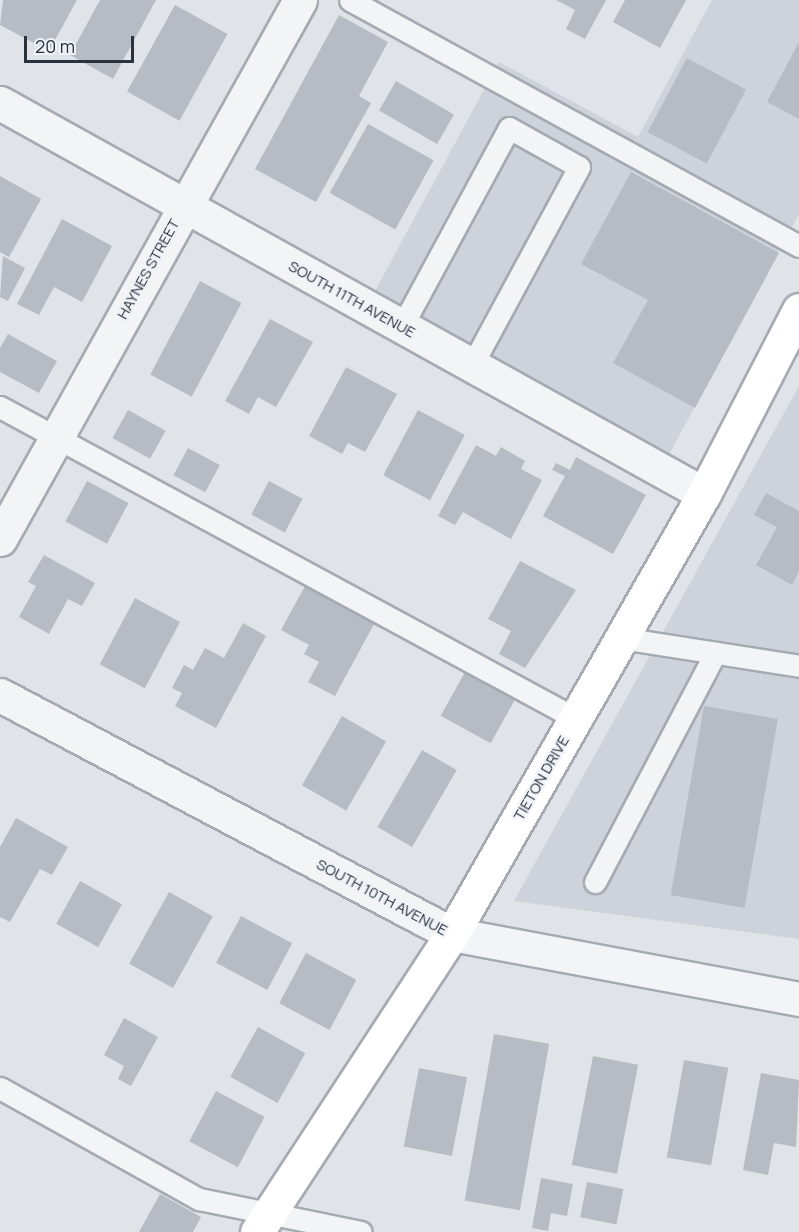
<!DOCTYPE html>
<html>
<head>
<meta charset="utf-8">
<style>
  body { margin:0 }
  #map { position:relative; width:799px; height:1232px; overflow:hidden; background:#e0e3e8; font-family:Manrope,sans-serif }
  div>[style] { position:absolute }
  .built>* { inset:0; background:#ced2da }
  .building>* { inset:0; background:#b7bcc4; transform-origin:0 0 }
  .roads { filter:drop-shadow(2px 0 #a5aab2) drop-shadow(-2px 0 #a5aab2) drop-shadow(0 2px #a5aab2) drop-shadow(0 -2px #a5aab2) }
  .lane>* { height:21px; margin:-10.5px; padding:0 10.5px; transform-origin:10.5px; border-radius:10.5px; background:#f2f4f6 }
  .street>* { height:33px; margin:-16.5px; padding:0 16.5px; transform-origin:16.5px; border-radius:16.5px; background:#f2f4f6 }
  .secondary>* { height:33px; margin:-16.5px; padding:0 16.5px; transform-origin:16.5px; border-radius:16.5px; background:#fff }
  span { translate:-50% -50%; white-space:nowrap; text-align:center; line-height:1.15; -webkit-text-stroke:4.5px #eff2f6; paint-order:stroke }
  .street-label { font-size:15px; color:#29313e }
  .scale { position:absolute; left:24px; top:36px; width:110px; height:27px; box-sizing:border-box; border:3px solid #29313e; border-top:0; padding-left:8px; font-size:18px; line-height:21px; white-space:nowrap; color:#29313e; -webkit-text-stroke:4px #eff2f6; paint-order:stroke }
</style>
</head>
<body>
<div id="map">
  <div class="built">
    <div style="clip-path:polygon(712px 0,799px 0,799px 214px,653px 484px,357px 324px,499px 62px,638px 137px)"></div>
    <div style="clip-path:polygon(799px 386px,799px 939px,514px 901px)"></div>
  </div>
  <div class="building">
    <div style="clip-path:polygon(3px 0,77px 0,49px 51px,0 25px)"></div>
    <div style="clip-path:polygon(100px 0,156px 0,113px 79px,70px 55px)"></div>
    <div style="clip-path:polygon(556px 0,606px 0,585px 39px,566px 29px,575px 10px)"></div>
    <div style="clip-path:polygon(625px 0,686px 0,660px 48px,613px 22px)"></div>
    <div style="left:175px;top:5px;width:60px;height:99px;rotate:29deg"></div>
    <div style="clip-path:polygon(339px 15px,388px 42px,359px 96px,371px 103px,316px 202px,255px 169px)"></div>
    <div style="clip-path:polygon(799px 42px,799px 119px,767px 102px)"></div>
    <div style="left:687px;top:58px;width:67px;height:84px;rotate:28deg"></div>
    <div style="left:396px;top:81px;width:67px;height:34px;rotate:30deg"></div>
    <div style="left:368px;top:124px;width:75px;height:79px;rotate:29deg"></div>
    <div style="clip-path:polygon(631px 172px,779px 253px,695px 408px,613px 363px,648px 300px,581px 264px)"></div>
    <div style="clip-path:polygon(0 176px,41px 199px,9px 257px,0 252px)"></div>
    <div style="clip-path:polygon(62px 219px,112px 246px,82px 302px,54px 287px,39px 315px,17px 304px)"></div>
    <div style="clip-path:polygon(3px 256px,25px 268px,8px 301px,0 297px)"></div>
    <div style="left:200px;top:281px;width:47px;height:106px;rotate:28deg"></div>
    <div style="clip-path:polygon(270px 319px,313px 342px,276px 407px,258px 397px,249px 414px,225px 401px)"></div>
    <div style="clip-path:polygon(8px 334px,57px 361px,39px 393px,0 372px,0 348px)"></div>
    <div style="clip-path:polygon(346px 367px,397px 394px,365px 452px,348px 443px,342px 454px,309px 436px)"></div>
    <div style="left:128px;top:410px;width:43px;height:32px;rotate:29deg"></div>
    <div style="left:418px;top:410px;width:53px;height:74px;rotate:28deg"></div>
    <div style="clip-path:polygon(476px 445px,496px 456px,501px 447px,525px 461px,521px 469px,542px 480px,511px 539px,463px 512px,455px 525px,438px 516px)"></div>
    <div style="left:188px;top:448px;width:36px;height:31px;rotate:28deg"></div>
    <div style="clip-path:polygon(576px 457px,646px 495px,613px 554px,543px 516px,565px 476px,552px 470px,556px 463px,570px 470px)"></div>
    <div style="left:87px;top:481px;width:47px;height:46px;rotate:28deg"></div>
    <div style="left:269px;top:481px;width:38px;height:38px;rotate:28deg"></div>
    <div style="clip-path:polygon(766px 493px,799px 511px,799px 571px,792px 585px,756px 565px,777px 527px,754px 515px)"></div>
    <div style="clip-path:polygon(44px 555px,95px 583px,82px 606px,68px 599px,49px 634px,19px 617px,36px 586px,28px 582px)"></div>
    <div style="clip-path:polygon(520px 561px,576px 590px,525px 668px,499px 654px,511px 631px,488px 619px)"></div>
    <div style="clip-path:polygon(305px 586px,374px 624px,335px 696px,308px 682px,319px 662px,304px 654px,309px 645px,281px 630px)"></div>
    <div style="left:135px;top:598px;width:51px;height:75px;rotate:28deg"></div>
    <div style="clip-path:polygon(243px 623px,266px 636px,216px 728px,175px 706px,182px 693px,172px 688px,184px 665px,193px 670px,205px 648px,224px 658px)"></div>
    <div style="left:465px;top:672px;width:57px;height:50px;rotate:29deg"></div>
    <div style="left:704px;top:706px;width:75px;height:192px;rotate:10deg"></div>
    <div style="left:342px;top:716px;width:51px;height:80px;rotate:30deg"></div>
    <div style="left:422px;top:750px;width:40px;height:89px;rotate:30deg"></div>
    <div style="clip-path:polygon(16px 818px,68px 847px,52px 875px,40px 869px,10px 922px,0 917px,0 847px)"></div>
    <div style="left:80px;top:881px;width:48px;height:49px;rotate:29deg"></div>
    <div style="left:169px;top:892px;width:50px;height:82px;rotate:29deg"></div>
    <div style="left:241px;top:916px;width:58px;height:53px;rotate:28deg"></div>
    <div style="left:306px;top:953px;width:57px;height:57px;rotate:28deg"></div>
    <div style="clip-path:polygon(124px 1018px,158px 1037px,131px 1086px,118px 1079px,124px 1066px,104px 1055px)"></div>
    <div style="left:258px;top:1027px;width:54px;height:57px;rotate:29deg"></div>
    <div style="left:494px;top:1034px;width:56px;height:169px;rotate:10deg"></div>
    <div style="left:593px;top:1056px;width:46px;height:111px;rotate:11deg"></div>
    <div style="left:684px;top:1060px;width:45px;height:99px;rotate:10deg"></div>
    <div style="left:419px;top:1068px;width:49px;height:80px;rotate:11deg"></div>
    <div style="clip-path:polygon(761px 1073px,799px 1080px,796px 1147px,774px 1143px,768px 1175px,743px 1170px)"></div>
    <div style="left:216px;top:1091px;width:55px;height:57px;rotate:28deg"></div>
    <div style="clip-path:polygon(541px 1178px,573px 1184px,567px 1216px,551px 1213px,548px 1231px,532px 1228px)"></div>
    <div style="left:587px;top:1182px;width:37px;height:36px;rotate:11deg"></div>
    <div style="clip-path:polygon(160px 1194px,201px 1217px,193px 1232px,139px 1232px)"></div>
  </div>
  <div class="roads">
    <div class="lane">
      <div style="left:350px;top:0;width:512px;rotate:28.72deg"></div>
      <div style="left:402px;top:326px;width:225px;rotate:-61.6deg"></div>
      <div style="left:509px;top:128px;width:80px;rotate:29.1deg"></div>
      <div style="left:579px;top:167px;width:225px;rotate:118.4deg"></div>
      <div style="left:0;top:407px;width:654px;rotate:28.41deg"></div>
      <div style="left:621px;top:638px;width:180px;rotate:8.9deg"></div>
      <div style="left:595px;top:882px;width:259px;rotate:-62.3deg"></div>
      <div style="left:0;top:1088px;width:228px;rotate:29.2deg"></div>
      <div style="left:199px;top:1199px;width:165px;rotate:11.5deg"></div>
    </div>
    <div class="street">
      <div style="left:0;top:103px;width:805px;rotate:29.05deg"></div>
      <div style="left:0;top:539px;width:617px;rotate:-60.9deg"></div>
      <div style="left:0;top:695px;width:511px;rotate:27.87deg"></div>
      <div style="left:452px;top:934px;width:353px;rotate:10.6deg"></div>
    </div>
    <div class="secondary">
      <div style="left:257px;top:1232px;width:356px;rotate:-56.8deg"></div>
      <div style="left:452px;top:934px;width:507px;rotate:-60.2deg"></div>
      <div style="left:704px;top:494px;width:207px;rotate:-62.7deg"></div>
    </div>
  </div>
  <div class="street-label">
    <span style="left:148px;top:269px;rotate:-61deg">HAYNES STREET</span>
    <span style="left:352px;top:299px;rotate:29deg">SOUTH 11TH AVENUE</span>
    <span style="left:541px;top:778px;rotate:-60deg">TIETON DRIVE</span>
    <span style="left:382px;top:897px;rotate:28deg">SOUTH 10TH AVENUE</span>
  </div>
  <div class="scale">20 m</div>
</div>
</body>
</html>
